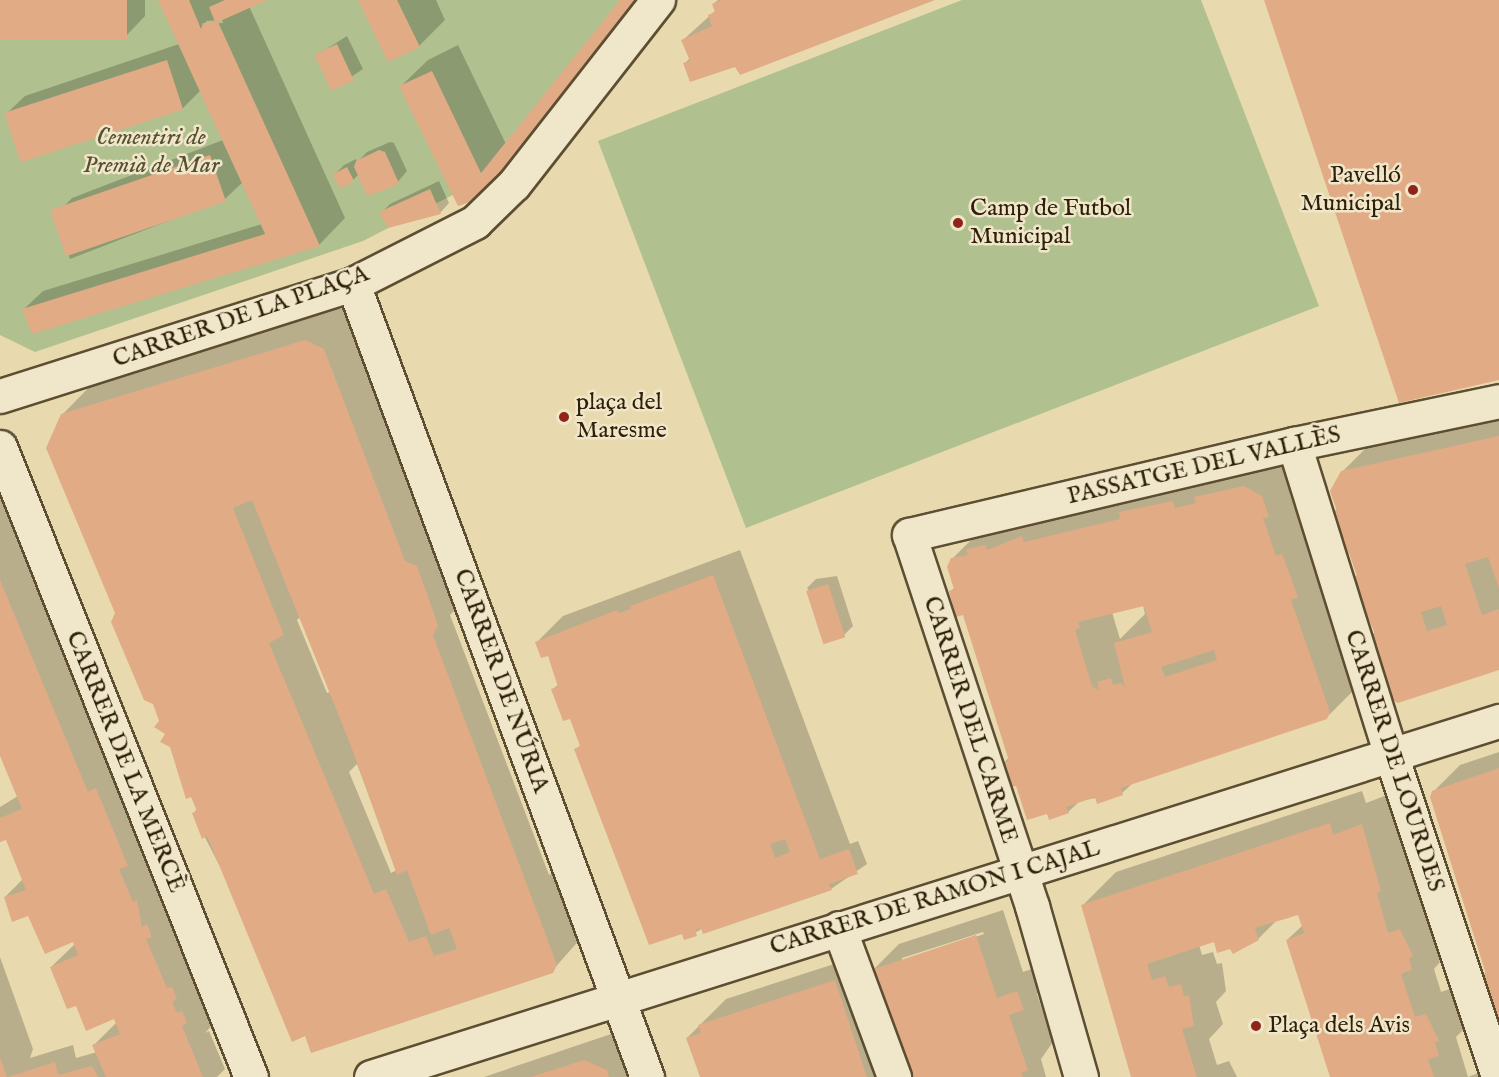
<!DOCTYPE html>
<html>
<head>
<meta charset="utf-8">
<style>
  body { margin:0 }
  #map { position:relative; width:1499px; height:1077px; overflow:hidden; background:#e8daae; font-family:"IM FELL English",serif }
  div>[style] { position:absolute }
  .green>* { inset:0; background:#b0c18f }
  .shadow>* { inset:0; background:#0003 }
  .building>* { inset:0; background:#e1ab86; transform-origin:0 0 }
  .roads { filter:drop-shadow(2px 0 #5d4e32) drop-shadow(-2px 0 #5d4e32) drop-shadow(0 2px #5d4e32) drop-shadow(0 -2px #5d4e32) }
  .minor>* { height:33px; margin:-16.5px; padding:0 16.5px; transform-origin:16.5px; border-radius:16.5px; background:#f0e7ca }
  .dots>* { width:16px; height:16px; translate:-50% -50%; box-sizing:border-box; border:3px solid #f0e7ca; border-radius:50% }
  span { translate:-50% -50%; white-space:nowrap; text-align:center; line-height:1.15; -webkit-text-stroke:5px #f0e7ca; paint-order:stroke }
  .park-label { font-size:24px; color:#565031; font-style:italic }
  .poi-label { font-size:24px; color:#2f1f09 }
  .right { translate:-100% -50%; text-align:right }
  .left { translate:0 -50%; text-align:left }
  .street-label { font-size:24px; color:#2f1f09 }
</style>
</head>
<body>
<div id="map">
  <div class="green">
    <div style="clip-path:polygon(0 0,623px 0,474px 184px,363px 241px,35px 352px,0 335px)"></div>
    <div style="clip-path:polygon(962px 0,1201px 0,1319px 306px,746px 528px,598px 141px)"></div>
  </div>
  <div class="shadow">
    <div style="clip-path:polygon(0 0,145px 0,145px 16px,127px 35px,0 37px)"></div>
    <div style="clip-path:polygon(evenodd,159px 0,263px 0,249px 6px,345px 218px,319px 245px,24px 309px,43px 291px,262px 224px,243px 182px,225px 199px,70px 259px,54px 217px,72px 198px,223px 140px,201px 90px,182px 109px,6px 114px,25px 96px,179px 44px,159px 0,222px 20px,223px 23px,206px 24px,206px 21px,222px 20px)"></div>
    <div style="clip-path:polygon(359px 0,436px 0,445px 20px,419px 46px)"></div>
    <div style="clip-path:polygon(622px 0,473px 200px,401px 86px,428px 60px,458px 45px,506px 144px)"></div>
    <div style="clip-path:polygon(718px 0,931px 0,736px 65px,685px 63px,690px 58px,683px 40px,715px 11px,713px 4px)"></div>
    <div style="clip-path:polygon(347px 36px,363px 69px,333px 89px,317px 55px)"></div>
    <div style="clip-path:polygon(390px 142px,394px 143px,407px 171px,396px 184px,359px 174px,353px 180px,335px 174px,344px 165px,356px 159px,357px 162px,367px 152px)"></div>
    <div style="clip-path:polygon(439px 181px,449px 203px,440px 213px,381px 213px,390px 204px)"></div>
    <div style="clip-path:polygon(evenodd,339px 308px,357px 316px,459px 606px,450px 615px,549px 875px,558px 871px,582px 937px,552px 971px,306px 1034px,193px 814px,197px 809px,116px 613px,62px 415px,95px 381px,339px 308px,301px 616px,330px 692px,327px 693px,297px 620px,301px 616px,339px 308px,357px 764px,397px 870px,391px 873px,349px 772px,357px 764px)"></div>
    <div style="clip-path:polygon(1499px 416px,1499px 668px,1371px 636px,1376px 631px,1354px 578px,1358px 574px,1333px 513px,1337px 509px,1342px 472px,1369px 445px)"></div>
    <div style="clip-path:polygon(evenodd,1271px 461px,1288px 469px,1295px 489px,1290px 494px,1302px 530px,1309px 528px,1323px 570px,1318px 575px,1356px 685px,1353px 691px,1326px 718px,1133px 783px,1122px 793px,1080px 801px,1068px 812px,1048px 812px,1004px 763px,1009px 757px,964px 614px,950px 592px,955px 587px,952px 559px,985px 526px,1271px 461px,1143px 605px,1145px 614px,1120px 639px,1112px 612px,1143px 605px)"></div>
    <div style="clip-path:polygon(0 469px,216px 1021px,205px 1033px,209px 1031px,225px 1069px,217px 1077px,0 1077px,0 957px,33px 1049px,30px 1058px,73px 1045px,76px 1058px,97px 1052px,94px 1045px,117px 1022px,115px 1017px,77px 1004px,51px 967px,75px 944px,73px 940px,5px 897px,23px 879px,6px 838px,0 842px,0 807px,18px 796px,0 752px)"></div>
    <div style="clip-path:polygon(740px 550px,850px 844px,858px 841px,867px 864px,831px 889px,703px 928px,685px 939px,576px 750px,581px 744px,571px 717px,553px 689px,559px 684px,549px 654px,537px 642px,563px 616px)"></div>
    <div style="clip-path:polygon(837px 576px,853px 626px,844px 635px,807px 588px,816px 579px)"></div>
    <div style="clip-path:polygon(1499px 752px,1499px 1034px,1481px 977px,1487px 971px,1433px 792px,1460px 765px)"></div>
    <div style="clip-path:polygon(1362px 791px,1366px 803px,1395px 792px,1421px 901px,1432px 897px,1444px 936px,1435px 945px,1440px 962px,1434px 969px,1441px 992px,1453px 988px,1465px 1028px,1456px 1037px,1468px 1077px,1478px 1073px,1480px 1077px,1331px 1077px,1287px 940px,1303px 925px,1299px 913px,1277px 920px,1258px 939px,1231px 948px,1214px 940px,1199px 945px,1202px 955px,1213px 952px,1217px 964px,1222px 963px,1226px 991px,1216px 1002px,1223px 1024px,1209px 1039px,1217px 1065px,1229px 1061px,1237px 1077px,1133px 1077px,1083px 905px,1116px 872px)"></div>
    <div style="clip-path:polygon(evenodd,1003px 910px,1023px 972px,1043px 965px,1049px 982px,1037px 994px,1053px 1042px,1041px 1059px,1046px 1077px,906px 1077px,873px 970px,899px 944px,1003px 910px,983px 932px,984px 934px,902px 961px,902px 958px,983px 932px)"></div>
    <div style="clip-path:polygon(862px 955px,902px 1077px,701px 1077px,687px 1038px,726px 999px)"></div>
    <div style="clip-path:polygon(611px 1034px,633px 1044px,641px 1077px,484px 1077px)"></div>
  </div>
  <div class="building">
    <div style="left:0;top:0;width:127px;height:39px"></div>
    <div style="clip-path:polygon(158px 0,189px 0,201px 29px,203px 23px,215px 22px,209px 7px,225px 0,267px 0,218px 22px,320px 246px,32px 334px,22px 309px,265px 234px)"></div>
    <div style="clip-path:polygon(358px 0,397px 0,420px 47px,388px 62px)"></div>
    <div style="clip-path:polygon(620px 0,643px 0,505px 174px,473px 201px,458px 206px,399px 86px,432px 71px,481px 173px)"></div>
    <div style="clip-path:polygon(722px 0,935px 0,740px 75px,735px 67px,690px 82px,683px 63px,690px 61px,681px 40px,712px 26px,708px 15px,715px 12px,712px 4px)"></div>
    <div style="clip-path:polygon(1264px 0,1499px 0,1499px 380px,1399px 403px)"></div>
    <div style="left:337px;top:44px;width:40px;height:25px;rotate:65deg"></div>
    <div style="left:167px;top:60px;width:52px;height:171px;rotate:72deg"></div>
    <div style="clip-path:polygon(379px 150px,385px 152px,398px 181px,397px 185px,367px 196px,354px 167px,356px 161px)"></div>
    <div style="left:210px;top:155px;width:49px;height:169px;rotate:71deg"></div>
    <div style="left:347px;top:167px;width:16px;height:16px;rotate:63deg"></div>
    <div style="clip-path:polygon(430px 189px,441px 214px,388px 228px,379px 212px)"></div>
    <div style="clip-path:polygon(evenodd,305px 340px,324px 349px,405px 561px,417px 566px,438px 625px,433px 635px,557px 965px,553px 973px,311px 1053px,305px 1036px,292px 1042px,210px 843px,207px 836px,202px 839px,192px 813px,197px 811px,191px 797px,186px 799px,170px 747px,160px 742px,165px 734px,154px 727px,159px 721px,153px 704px,144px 700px,111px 622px,115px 613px,46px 448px,61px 414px,305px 340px,252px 500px,351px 746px,397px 875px,407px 870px,431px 935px,449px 928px,457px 949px,434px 956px,426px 936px,409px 942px,386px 889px,374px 894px,269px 643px,284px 635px,233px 508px,252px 500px)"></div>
    <div style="clip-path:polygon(evenodd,1499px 436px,1499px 588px,1488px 557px,1465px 564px,1482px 615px,1499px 609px,1499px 670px,1398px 703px,1389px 698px,1369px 636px,1375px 634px,1352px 578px,1357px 576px,1349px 553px,1345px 555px,1332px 513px,1337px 511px,1330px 491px,1341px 471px,1499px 436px,1441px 606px,1447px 625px,1427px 631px,1421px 612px,1441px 606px)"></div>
    <div style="clip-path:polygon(evenodd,1244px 486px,1262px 496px,1269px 517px,1263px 518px,1276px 556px,1282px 554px,1298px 597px,1291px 600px,1330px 712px,1327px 719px,1121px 788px,1123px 795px,1097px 804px,1095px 797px,1066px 807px,1069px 813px,1049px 820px,1047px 814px,1027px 820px,1016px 786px,1010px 787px,1002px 762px,1009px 761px,963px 615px,956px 617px,949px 591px,954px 589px,947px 567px,951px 558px,968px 555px,966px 549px,985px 545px,987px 550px,1022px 536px,1024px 542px,1120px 519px,1119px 512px,1173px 501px,1175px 508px,1196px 503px,1194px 497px,1244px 486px,1144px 606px,1152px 632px,1114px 643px,1125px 687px,1121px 683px,1113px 685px,1111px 678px,1097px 682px,1099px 691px,1092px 686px,1075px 630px,1080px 628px,1078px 622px,1144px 606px,1244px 486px,1214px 650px,1217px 660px,1165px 677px,1161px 667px,1214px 650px)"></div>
    <div style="clip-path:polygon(evenodd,713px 575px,820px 859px,849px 849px,858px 874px,829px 884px,832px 890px,703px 934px,701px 928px,695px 930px,697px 936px,684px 940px,682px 934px,649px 945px,574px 749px,580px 746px,570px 719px,563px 721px,551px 689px,558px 687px,548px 656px,541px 658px,535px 642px,617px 610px,619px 613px,631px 609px,630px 606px,713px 575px,785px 839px,790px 852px,775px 858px,770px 844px,785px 839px)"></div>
    <div style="clip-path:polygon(0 580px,88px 792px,96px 788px,128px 866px,119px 869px,133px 902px,137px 900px,142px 927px,147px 924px,152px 937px,146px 939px,167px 988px,172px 987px,177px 999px,172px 1002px,177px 1013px,182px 1011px,187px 1023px,182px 1026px,203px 1077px,106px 1077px,92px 1045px,120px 1034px,114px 1019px,86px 1031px,76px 1006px,67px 1009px,50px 967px,78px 955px,73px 942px,45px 954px,28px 916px,12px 922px,4px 897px,26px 890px,6px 840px,0 842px,0 818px,22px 809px,0 756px)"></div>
    <div style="left:828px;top:584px;width:56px;height:23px;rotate:72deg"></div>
    <div style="clip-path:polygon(1499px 768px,1499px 1037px,1480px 976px,1486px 974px,1430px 797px,1432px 791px)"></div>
    <div style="clip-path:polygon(1330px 823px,1333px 835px,1362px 824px,1381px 891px,1377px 893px,1388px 933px,1400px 929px,1413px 956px,1409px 958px,1412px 970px,1401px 974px,1415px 1017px,1426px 1014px,1439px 1041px,1435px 1042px,1439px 1056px,1428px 1059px,1434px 1077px,1330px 1077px,1286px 940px,1304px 933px,1298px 915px,1255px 928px,1259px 940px,1233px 954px,1230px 949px,1217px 953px,1214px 942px,1147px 964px,1152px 980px,1165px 976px,1169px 987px,1181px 984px,1184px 996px,1189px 995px,1194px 1026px,1182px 1029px,1197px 1077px,1131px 1077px,1081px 905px)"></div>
    <div style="clip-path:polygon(976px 935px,997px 998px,1017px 991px,1024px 1010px,1009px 1015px,1028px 1070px,1021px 1073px,1023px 1077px,904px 1077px,871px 970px)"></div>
    <div style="clip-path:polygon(835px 980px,867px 1077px,700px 1077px,686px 1038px,701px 1033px,698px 1025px)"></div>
    <div style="clip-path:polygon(0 1058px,7px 1077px,0 1077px)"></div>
    <div style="clip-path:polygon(584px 1060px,607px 1070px,609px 1077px,531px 1077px)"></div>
    <div style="clip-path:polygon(55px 1062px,58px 1075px,92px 1066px,98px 1077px,8px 1077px)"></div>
  </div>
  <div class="roads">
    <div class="minor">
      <div style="left:353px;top:284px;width:846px;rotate:69.66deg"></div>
      <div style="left:0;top:396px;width:370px;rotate:-17.6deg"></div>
      <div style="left:353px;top:284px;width:137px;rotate:-26.9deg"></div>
      <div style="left:475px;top:222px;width:54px;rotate:-44.3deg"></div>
      <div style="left:514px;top:184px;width:234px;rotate:-52deg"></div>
      <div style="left:1294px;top:444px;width:329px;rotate:72.7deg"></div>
      <div style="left:1392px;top:758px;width:336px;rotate:71.6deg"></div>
      <div style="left:0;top:447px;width:678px;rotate:68.28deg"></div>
      <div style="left:839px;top:928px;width:159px;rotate:69.7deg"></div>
      <div style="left:371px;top:1077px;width:1183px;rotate:-17.52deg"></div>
      <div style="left:1081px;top:1077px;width:178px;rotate:-106deg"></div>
      <div style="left:1032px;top:906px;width:391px;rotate:-108.3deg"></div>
      <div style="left:909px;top:535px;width:396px;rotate:-13.3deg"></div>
      <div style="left:1294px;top:444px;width:209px;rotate:-11.8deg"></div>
    </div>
  </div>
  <div class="dots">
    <div style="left:1413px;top:190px;background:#8f2418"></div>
    <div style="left:958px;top:223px;background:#8f2418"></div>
    <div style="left:564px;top:417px;background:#8f2418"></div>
    <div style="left:1256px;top:1026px;background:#8f2418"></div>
  </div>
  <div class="park-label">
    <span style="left:151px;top:152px">Cementiri de<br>Premià de Mar</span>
  </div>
  <div class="poi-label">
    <span class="right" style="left:1401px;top:190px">Pavelló<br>Municipal</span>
    <span class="left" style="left:970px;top:223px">Camp de Futbol<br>Municipal</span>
    <span class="left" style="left:576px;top:417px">plaça del<br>Maresme</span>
    <span class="left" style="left:1268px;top:1026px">Plaça dels Avis</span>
  </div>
  <div class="street-label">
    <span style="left:241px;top:317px;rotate:-19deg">CARRER DE LA PLAÇA</span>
    <span style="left:1204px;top:466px;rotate:-13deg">PASSATGE DEL VALLÈS</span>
    <span style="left:501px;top:681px;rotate:70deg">CARRER DE NÚRIA</span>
    <span style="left:970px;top:720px;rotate:72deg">CARRER DEL CARME</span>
    <span style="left:1394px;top:761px;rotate:72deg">CARRER DE LOURDES</span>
    <span style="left:125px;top:762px;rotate:68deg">CARRER DE LA MERCÈ</span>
    <span style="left:935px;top:898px;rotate:-17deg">CARRER DE RAMON I CAJAL</span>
  </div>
</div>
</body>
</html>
